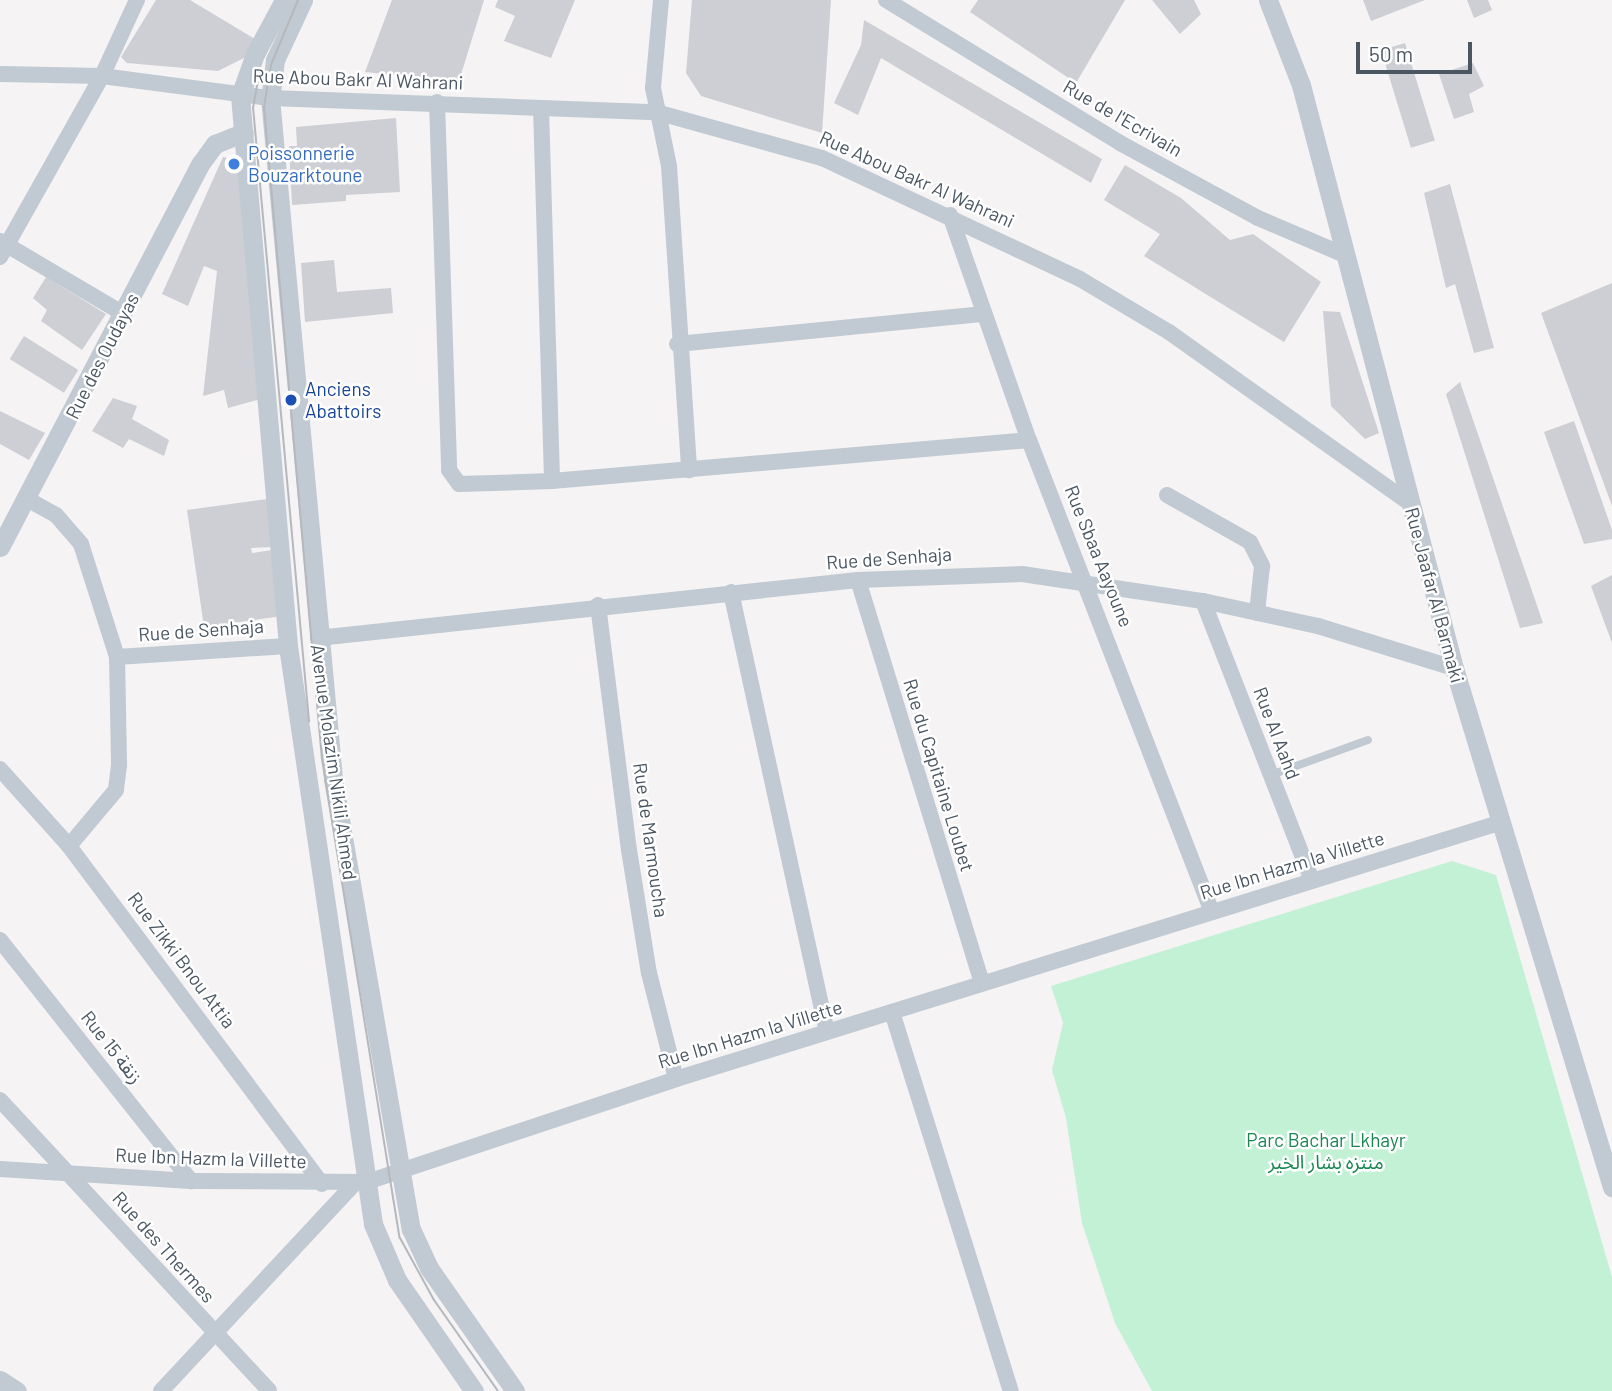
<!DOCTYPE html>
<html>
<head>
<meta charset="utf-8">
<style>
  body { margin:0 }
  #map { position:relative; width:1612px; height:1391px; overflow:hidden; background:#f5f3f3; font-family:Barlow,"Noto Sans Arabic",sans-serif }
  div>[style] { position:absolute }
  .green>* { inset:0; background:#c3f1d5 }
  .building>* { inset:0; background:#cdcfd5; transform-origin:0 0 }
  .service>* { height:8px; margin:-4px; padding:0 4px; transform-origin:4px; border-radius:4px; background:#c1cad2 }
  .minor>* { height:16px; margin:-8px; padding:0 8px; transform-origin:8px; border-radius:8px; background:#c1cad2 }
  .tertiary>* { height:19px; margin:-9.5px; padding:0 9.5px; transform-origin:9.5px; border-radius:9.5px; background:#c1cad2 }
  .tram>* { height:2px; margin:-1px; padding:0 1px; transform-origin:1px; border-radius:1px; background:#b5b8bd }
  .dots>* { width:19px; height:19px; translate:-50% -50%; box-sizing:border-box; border:4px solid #fff; border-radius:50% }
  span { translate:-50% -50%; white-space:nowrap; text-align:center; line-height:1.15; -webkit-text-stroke:5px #fff; paint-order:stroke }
  .street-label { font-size:19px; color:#4a5661 }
  .shop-label { font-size:19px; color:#366cbe }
  .left { translate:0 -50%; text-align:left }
  .transit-label { font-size:19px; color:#164399 }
  .park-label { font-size:19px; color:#17864f }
  .scale { position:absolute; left:1356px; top:42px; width:116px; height:32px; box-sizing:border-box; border:4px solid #4a5661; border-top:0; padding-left:9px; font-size:21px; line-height:24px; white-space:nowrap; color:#4a5661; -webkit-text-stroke:5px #fff; paint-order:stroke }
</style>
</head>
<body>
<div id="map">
  <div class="green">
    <div style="clip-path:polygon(1452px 861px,1496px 875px,1612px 1277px,1612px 1391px,1152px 1391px,1115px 1323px,1082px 1223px,1066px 1118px,1052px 1070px,1063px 1023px,1051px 986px)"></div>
  </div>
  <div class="building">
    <div style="clip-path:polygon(156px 0,190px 0,255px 39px,248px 56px,218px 71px,127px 63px,121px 57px)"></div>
    <div style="clip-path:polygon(392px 0,484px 0,459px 81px,365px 72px)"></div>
    <div style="clip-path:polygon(498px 0,575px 0,551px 58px,504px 41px,515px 16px,495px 7px)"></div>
    <div style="clip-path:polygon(692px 0,831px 0,822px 133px,701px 96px,686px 73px)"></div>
    <div style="clip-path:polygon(978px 0,1125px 0,1076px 83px,970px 12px)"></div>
    <div style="clip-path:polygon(1152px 0,1194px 0,1201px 14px,1180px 34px)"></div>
    <div style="clip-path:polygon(1363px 0,1425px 0,1371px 21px)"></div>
    <div style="clip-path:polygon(1467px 0,1488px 0,1492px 10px,1474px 18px)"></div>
    <div style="clip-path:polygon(864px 20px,1102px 159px,1091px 183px,881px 58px,858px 115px,834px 103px,861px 45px)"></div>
    <div style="left:1405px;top:43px;width:102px;height:25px;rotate:73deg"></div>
    <div style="clip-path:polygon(1473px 63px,1484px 86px,1469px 94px,1474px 112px,1454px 119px,1439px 74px)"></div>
    <div style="clip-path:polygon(396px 118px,400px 192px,346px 195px,346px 201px,292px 205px,289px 146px,297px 146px,296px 127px)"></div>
    <div style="clip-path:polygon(223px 157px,241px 161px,261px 399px,228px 408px,224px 390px,203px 396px,217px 271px,204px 266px,188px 306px,162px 294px)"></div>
    <div style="clip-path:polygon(1125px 165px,1181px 198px,1230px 240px,1253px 234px,1321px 282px,1284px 342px,1144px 256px,1160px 234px,1104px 200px)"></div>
    <div style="clip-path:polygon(1450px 184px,1494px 348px,1474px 353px,1455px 284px,1446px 288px,1424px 193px)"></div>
    <div style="clip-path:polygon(334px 260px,337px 292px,391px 288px,393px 313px,305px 322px,301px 263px)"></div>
    <div style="clip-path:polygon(46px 277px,106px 314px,82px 350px,41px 321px,47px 310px,33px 298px)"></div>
    <div style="clip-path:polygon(1612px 283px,1612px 506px,1541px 313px)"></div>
    <div style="clip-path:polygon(1323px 311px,1340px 312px,1379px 433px,1365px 439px,1331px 406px)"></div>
    <div style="left:24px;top:336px;width:64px;height:27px;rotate:32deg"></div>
    <div style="clip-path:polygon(1460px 382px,1543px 623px,1520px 628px,1446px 394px)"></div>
    <div style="clip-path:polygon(113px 398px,137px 406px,132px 419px,169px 440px,164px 456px,129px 439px,123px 448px,92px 431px)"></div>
    <div style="clip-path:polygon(0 411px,45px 433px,29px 460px,0 444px)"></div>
    <div style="clip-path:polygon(1574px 421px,1612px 530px,1612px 539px,1584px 544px,1544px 432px)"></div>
    <div style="clip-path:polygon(267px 499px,274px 547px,251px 548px,252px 553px,272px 550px,282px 616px,204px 627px,187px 510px)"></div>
    <div style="clip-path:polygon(1612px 575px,1612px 643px,1591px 586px)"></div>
  </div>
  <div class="service">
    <div style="left:1271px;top:775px;width:103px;rotate:-19.8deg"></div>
  </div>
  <div class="minor">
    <div style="left:661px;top:0;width:88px;rotate:95.2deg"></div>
    <div style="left:653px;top:88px;width:80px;rotate:78.4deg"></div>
    <div style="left:669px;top:166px;width:305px;rotate:86.2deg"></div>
    <div style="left:886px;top:0;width:274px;rotate:31.4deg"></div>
    <div style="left:1120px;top:143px;width:157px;rotate:28.5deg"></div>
    <div style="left:1258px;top:218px;width:97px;rotate:23.1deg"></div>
    <div style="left:0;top:74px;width:102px;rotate:1.1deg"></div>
    <div style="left:102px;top:76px;width:169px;rotate:7.5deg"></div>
    <div style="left:270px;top:98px;width:386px;rotate:2.1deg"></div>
    <div style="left:656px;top:112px;width:172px;rotate:15.5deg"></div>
    <div style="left:822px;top:158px;width:285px;rotate:25.1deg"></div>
    <div style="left:1080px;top:279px;width:104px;rotate:30.8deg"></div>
    <div style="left:1169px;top:332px;width:296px;rotate:35.4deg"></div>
    <div style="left:437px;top:102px;width:368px;rotate:88.1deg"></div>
    <div style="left:449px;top:470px;width:17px;rotate:54deg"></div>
    <div style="left:459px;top:484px;width:93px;rotate:-1.8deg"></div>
    <div style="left:552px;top:481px;width:479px;rotate:-4.9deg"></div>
    <div style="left:541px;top:108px;width:373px;rotate:88.3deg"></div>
    <div style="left:950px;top:215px;width:238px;rotate:70.7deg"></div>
    <div style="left:1029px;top:440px;width:506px;rotate:68.81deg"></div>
    <div style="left:0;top:241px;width:144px;rotate:30.5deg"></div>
    <div style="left:0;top:257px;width:208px;rotate:-60.6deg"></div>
    <div style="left:102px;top:76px;width:84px;rotate:-65.3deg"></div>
    <div style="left:677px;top:344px;width:306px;rotate:-5.6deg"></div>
    <div style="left:1167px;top:495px;width:95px;rotate:29.5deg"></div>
    <div style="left:1250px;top:542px;width:27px;rotate:63deg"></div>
    <div style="left:1262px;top:566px;width:47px;rotate:96.1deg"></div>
    <div style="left:27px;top:499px;width:33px;rotate:29deg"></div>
    <div style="left:56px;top:515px;width:38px;rotate:49deg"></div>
    <div style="left:81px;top:544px;width:119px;rotate:72.3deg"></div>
    <div style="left:117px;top:657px;width:108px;rotate:88.9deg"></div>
    <div style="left:119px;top:765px;width:25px;rotate:97deg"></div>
    <div style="left:116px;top:790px;width:73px;rotate:130deg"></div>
    <div style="left:858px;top:580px;width:421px;rotate:72.9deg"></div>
    <div style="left:731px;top:592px;width:450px;rotate:77.7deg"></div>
    <div style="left:1203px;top:601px;width:300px;rotate:68.7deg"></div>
    <div style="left:598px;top:605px;width:247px;rotate:82.8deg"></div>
    <div style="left:629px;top:850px;width:125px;rotate:80.8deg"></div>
    <div style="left:649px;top:973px;width:109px;rotate:75.7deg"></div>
    <div style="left:318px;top:638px;width:543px;rotate:-6.13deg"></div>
    <div style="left:858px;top:580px;width:164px;rotate:-2.1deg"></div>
    <div style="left:1022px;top:574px;width:183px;rotate:8.5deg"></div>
    <div style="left:1203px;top:601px;width:118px;rotate:12.3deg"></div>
    <div style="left:1318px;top:626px;width:142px;rotate:17.2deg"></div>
    <div style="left:117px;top:657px;width:171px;rotate:-3.7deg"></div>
    <div style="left:0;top:769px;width:103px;rotate:48.1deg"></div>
    <div style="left:69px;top:846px;width:422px;rotate:53.2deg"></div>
    <div style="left:0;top:940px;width:308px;rotate:51.6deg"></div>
    <div style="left:892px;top:1012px;width:397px;rotate:72.6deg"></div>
    <div style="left:0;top:1100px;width:396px;rotate:47.2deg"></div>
    <div style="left:0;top:1169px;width:191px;rotate:3.6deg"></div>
    <div style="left:191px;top:1181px;width:176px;rotate:0.3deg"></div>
    <div style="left:367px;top:1182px;width:326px;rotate:-18.4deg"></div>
    <div style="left:676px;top:1079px;width:862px;rotate:-17.28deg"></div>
    <div style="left:161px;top:1391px;width:282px;rotate:-47deg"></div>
  </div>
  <div class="tertiary">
    <div style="left:284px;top:0;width:61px;rotate:118.2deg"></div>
    <div style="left:255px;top:54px;width:45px;rotate:109.7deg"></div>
    <div style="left:240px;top:96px;width:552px;rotate:85.01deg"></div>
    <div style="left:288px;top:646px;width:584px;rotate:81.63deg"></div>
    <div style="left:373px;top:1224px;width:61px;rotate:66.8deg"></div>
    <div style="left:397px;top:1280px;width:135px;rotate:55.3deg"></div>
    <div style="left:303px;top:0;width:66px;rotate:115deg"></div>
    <div style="left:275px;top:60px;width:38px;rotate:97deg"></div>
    <div style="left:270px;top:98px;width:684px;rotate:84.71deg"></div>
    <div style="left:333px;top:779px;width:457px;rotate:80.2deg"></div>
    <div style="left:411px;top:1229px;width:43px;rotate:65.2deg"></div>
    <div style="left:429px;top:1268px;width:150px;rotate:55deg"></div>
    <div style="left:1268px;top:0;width:91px;rotate:68.8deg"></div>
    <div style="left:1301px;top:85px;width:603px;rotate:75.3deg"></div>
    <div style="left:1454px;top:668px;width:543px;rotate:73.07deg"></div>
    <div style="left:0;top:547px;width:433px;rotate:-62.4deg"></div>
    <div style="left:201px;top:163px;width:24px;rotate:-54deg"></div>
    <div style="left:215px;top:144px;width:31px;rotate:-22deg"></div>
    <div style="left:0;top:1380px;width:20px;rotate:33deg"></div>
  </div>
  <div class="tram">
    <div style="left:298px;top:0;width:70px;rotate:112.6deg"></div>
    <div style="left:271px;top:65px;width:43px;rotate:99.5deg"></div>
    <div style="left:264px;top:107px;width:655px;rotate:84.92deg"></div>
    <div style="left:322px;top:759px;width:485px;rotate:80.8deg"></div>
    <div style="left:400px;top:1238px;width:71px;rotate:61.3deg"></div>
    <div style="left:434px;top:1300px;width:111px;rotate:54.9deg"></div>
    <div style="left:258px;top:80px;width:27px;rotate:100deg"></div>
    <div style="left:253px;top:107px;width:617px;rotate:84.79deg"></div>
  </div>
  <div class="dots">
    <div style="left:234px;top:164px;background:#3f7fe0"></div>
    <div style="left:291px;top:400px;background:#1a4fb4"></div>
  </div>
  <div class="street-label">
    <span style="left:358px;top:79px;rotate:2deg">Rue Abou Bakr Al Wahrani</span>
    <span style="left:1123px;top:118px;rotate:30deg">Rue de l'Ecrivain</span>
    <span style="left:917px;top:179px;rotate:24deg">Rue Abou Bakr Al Wahrani</span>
    <span style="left:102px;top:356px;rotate:-63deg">Rue des Oudayas</span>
    <span style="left:1099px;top:556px;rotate:68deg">Rue Sbaa Aayoune</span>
    <span style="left:889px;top:558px;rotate:-4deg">Rue de Senhaja</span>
    <span style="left:1435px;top:595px;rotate:75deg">Rue Jaafar Al Barmaki</span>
    <span style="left:201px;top:630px;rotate:-4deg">Rue de Senhaja</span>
    <span style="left:1277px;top:733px;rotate:69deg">Rue Al Aahd</span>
    <span style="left:334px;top:762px;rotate:82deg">Avenue Molazim Nikili Ahmed</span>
    <span style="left:939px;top:775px;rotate:73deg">Rue du Capitaine Loubet</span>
    <span style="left:651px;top:840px;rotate:82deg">Rue de Marmoucha</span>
    <span style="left:1292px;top:865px;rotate:-17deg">Rue Ibn Hazm la Villette</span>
    <span style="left:182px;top:960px;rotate:53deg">Rue Zikki Bnou Attia</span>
    <span style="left:750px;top:1034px;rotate:-17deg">Rue Ibn Hazm la Villette</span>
    <span style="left:112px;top:1047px;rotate:52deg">Rue 15 زنقة</span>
    <span style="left:211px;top:1158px;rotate:2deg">Rue Ibn Hazm la Villette</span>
    <span style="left:164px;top:1247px;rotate:48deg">Rue des Thermes</span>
  </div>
  <div class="shop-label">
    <span class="left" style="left:248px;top:164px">Poissonnerie<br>Bouzarktoune</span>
  </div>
  <div class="transit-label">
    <span class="left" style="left:305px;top:400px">Anciens<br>Abattoirs</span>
  </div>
  <div class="park-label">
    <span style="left:1326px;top:1151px">Parc Bachar Lkhayr<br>منتزه بشار الخير</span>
  </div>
  <div class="scale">50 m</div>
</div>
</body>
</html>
